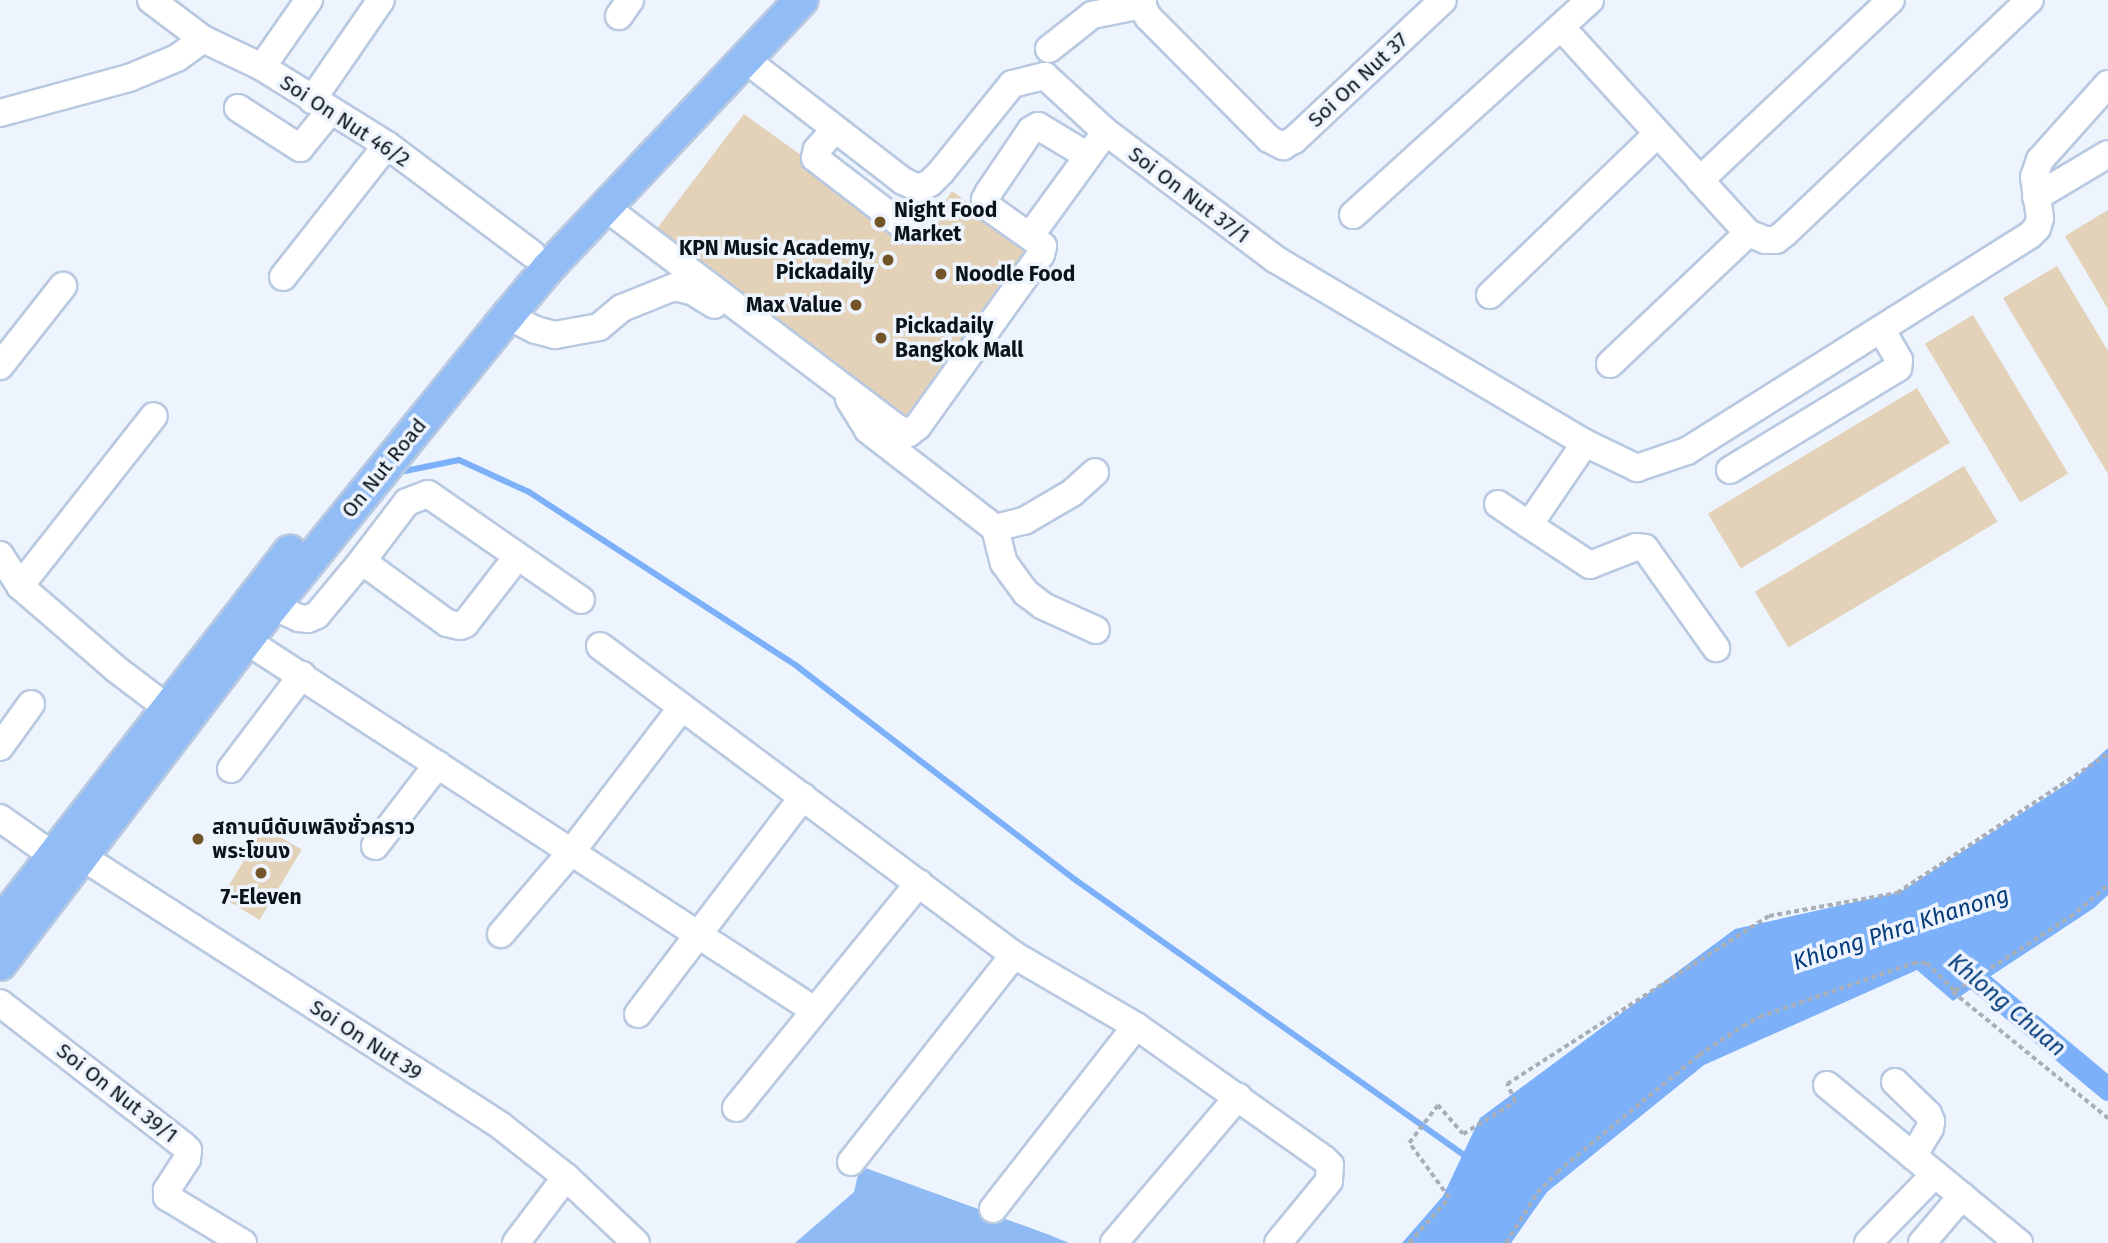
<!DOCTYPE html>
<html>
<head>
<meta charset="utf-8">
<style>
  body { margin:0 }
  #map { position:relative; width:2108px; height:1243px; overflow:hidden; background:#edf4fe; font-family:"Fira Sans","Noto Sans Thai",sans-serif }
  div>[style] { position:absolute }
  .forest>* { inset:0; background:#8fbaf4 }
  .water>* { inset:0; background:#7cb1f9 }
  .stream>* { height:6px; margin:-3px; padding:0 3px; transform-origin:3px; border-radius:3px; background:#7cb1f9 }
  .canal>* { height:23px; margin:-11.5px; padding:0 11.5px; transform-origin:11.5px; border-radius:11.5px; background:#7cb1f9 }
  .building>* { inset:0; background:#e3d1b8; transform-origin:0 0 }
  .path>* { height:3.5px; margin-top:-1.75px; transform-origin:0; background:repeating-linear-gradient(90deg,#a9afb9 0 5px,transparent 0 8.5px) }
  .roads { filter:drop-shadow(2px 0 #b8c9e1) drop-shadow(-2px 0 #b8c9e1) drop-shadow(0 2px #b8c9e1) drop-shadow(0 -2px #b8c9e1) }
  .minor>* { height:26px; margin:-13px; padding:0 13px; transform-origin:13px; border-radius:13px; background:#fff }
  .major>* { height:32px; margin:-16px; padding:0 16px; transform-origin:16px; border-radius:16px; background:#92bcf5 }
  .dots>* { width:19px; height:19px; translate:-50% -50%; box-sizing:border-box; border:4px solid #edf4fe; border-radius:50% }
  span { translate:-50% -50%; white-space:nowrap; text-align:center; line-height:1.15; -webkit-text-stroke:7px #edf4fe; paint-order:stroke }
  .street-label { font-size:21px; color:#0c121a }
  .poi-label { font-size:21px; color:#0c121a; font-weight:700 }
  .left { translate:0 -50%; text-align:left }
  .right { translate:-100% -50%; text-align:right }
  .water-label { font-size:23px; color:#053b7a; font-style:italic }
</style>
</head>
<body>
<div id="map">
  <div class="forest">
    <div style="clip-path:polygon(860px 1166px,1047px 1234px,1069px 1243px,795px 1243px,854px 1192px)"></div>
  </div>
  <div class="water">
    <div style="clip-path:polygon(2108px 748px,2108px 895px,2094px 908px,1953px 1001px,1917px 970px,1704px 1065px,1547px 1192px,1511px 1243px,1402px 1243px,1443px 1196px,1480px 1118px,1735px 929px,1900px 892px,2073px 780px)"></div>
  </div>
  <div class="stream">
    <div style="left:405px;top:471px;width:55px;rotate:-11.5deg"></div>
    <div style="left:459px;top:460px;width:77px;rotate:24.6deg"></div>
    <div style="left:529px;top:492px;width:321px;rotate:33deg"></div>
    <div style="left:798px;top:667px;width:352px;rotate:37.5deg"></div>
    <div style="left:1077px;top:881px;width:481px;rotate:35.3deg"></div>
  </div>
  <div class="canal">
    <div style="left:1957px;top:963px;width:197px;rotate:39.8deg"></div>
  </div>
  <div class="building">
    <div style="clip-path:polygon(744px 114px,919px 240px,952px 191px,1034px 249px,909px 427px,652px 235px)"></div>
    <div style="clip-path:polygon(2108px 210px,2108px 309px,2065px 236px)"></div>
    <div style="clip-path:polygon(2057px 266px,2108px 351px,2108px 474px,2003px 298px)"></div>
    <div style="left:1973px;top:315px;width:185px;height:56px;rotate:59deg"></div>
    <div style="left:1917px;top:388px;width:64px;height:244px;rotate:59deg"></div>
    <div style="left:1964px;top:466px;width:65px;height:244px;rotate:59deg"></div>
    <div style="left:264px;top:827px;width:44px;height:82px;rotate:31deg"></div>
  </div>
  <div class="path">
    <div style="left:1953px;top:992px;width:200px;rotate:39.1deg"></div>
    <div style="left:1409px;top:1243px;width:60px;rotate:-48.4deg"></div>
    <div style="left:1449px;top:1198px;width:68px;rotate:-126deg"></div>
    <div style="left:1409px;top:1143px;width:48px;rotate:-52.7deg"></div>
    <div style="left:1438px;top:1105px;width:38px;rotate:49deg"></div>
    <div style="left:1463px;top:1134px;width:61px;rotate:-31.6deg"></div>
    <div style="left:1515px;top:1102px;width:20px;rotate:-114deg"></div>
    <div style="left:1507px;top:1084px;width:311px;rotate:-32.7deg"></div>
    <div style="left:1769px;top:916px;width:130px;rotate:-10.2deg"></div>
    <div style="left:1897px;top:893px;width:253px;rotate:-33.4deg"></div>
    <div style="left:1506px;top:1243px;width:59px;rotate:-58.2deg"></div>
    <div style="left:1537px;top:1193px;width:29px;rotate:-46deg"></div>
    <div style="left:1557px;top:1172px;width:184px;rotate:-39.5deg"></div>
    <div style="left:1699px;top:1055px;width:53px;rotate:-33.4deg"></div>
    <div style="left:1743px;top:1026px;width:18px;rotate:-29deg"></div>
    <div style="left:1759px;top:1017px;width:163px;rotate:-19.3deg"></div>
    <div style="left:1913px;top:963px;width:14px"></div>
    <div style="left:1927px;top:963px;width:40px;rotate:45deg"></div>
    <div style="left:1955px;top:991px;width:137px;rotate:-32.8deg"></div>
    <div style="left:2070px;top:917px;width:50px;rotate:-40.1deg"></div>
  </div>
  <div class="roads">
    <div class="minor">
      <div style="left:151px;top:0;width:65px;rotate:36.9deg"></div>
      <div style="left:203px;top:39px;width:65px;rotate:25.4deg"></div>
      <div style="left:262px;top:67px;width:147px;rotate:32deg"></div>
      <div style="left:387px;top:145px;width:181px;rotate:36.9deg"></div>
      <div style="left:1143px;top:0;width:5px;rotate:101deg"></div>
      <div style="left:1142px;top:5px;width:13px;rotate:63deg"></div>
      <div style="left:1148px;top:17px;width:172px;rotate:45.2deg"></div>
      <div style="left:1269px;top:139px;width:16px;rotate:27deg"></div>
      <div style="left:1283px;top:146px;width:13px;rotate:-29deg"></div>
      <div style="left:1294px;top:140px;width:204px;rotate:-43.2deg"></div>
      <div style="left:619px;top:16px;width:19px;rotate:-55deg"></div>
      <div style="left:1561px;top:27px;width:207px;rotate:47.7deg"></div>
      <div style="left:1049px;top:49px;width:55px;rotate:-38.3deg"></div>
      <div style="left:1092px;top:15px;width:51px;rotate:-11.3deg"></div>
      <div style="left:745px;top:59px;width:200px;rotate:37.7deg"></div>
      <div style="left:903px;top:181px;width:17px;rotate:25deg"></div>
      <div style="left:918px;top:188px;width:13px;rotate:-23deg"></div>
      <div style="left:930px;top:183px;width:16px;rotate:-45deg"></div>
      <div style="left:941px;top:172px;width:113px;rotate:-51.1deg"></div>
      <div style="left:1012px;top:84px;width:34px;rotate:-14deg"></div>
      <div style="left:1045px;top:76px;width:83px;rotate:42.6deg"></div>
      <div style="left:1106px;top:132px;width:211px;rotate:36.9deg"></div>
      <div style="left:1275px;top:259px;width:360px;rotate:30.7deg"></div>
      <div style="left:1585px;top:443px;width:58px;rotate:25.7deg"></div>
      <div style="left:1637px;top:468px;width:53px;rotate:-18.8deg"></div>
      <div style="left:1687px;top:451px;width:405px;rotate:-32.2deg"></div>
      <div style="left:2030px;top:235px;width:10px;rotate:-45deg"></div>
      <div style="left:2037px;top:228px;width:10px;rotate:-73deg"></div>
      <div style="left:2040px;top:218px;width:41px;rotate:-98.3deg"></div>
      <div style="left:2034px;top:177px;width:18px;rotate:-71deg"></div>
      <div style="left:2040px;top:160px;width:102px;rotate:-48.2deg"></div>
      <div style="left:262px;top:67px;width:82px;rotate:-55deg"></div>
      <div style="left:312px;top:100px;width:121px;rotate:-55.4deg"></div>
      <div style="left:238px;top:108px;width:74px;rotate:32.8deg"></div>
      <div style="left:300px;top:148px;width:48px;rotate:-51deg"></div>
      <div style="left:0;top:113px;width:134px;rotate:-15.2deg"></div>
      <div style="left:129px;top:78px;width:52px;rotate:-22.6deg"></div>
      <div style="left:177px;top:58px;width:32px;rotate:-36deg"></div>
      <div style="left:835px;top:129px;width:28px;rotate:131deg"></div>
      <div style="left:817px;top:150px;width:8px;rotate:104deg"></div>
      <div style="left:815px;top:158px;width:118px;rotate:37.5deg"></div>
      <div style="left:2036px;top:197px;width:84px;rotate:-30.8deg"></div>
      <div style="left:605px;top:207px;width:366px;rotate:37.1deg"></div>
      <div style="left:897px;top:428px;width:13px;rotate:23deg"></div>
      <div style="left:909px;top:433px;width:11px;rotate:-38deg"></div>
      <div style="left:918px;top:426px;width:211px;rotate:-54.4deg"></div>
      <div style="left:1041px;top:254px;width:8px;rotate:-76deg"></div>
      <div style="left:1043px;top:246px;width:64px;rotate:-144.6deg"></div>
      <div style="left:991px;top:209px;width:11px;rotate:-124deg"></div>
      <div style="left:985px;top:200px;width:9px;rotate:-63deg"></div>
      <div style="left:989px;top:192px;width:75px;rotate:-55.9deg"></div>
      <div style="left:1031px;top:130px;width:8px;rotate:-30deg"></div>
      <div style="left:1038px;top:126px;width:58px;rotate:31deg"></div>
      <div style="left:1353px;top:215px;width:320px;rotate:-42.2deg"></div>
      <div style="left:1748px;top:233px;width:18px;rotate:22deg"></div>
      <div style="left:1765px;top:240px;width:11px"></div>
      <div style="left:1776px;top:240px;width:11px;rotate:-38deg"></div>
      <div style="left:1785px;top:233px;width:338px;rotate:-43.6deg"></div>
      <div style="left:1030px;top:236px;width:117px;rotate:-54deg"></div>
      <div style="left:283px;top:277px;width:168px;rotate:-51.8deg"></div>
      <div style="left:1490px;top:295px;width:231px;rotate:-43.9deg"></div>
      <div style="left:508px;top:316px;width:31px;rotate:27deg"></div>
      <div style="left:536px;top:330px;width:20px;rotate:15deg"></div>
      <div style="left:555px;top:335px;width:45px;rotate:-10.3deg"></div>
      <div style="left:599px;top:327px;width:30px;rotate:-40deg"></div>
      <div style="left:622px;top:308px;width:56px;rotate:-22deg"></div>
      <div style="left:674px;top:287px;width:18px;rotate:13deg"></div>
      <div style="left:692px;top:291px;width:26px;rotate:32deg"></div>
      <div style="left:1610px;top:364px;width:190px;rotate:-43.5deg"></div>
      <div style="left:1748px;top:233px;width:72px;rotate:-132.2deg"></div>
      <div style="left:1700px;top:180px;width:262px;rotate:-43.3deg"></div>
      <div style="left:0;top:366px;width:102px;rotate:-51.8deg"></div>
      <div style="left:849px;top:399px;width:36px;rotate:58deg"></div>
      <div style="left:868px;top:430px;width:160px;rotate:37.7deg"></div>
      <div style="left:995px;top:528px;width:30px;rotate:-14deg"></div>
      <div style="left:1024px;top:521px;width:56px;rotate:-30.3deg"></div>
      <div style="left:1072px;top:493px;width:31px;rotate:-42deg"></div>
      <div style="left:1585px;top:443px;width:99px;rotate:124.3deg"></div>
      <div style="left:1529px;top:525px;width:73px;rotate:33.3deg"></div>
      <div style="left:1590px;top:565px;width:49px;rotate:-21.4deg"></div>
      <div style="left:1636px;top:547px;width:9px;rotate:6deg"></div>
      <div style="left:1645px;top:548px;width:123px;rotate:54.6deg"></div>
      <div style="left:1730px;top:470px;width:197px;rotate:-31.3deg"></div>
      <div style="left:1898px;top:368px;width:8px;rotate:-83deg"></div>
      <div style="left:1899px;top:360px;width:34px;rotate:-120deg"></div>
      <div style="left:1498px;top:504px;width:37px;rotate:34deg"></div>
      <div style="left:995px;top:528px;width:36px;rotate:76deg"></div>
      <div style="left:1004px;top:563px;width:37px;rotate:54deg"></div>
      <div style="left:1026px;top:593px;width:21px;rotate:37deg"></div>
      <div style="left:1043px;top:606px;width:58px;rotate:24.4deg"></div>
      <div style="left:0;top:555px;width:37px;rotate:57deg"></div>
      <div style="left:20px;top:586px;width:127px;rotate:40.8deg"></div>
      <div style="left:116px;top:669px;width:63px;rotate:37.2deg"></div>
      <div style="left:517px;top:557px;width:85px;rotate:127.8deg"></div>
      <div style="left:465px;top:624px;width:5px;rotate:158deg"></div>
      <div style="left:460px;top:626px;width:13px;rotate:-167deg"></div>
      <div style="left:447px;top:623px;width:105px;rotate:-143.9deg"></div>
      <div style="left:362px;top:561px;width:74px;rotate:-52.7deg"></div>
      <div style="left:407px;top:502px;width:22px;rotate:-21deg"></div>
      <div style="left:428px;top:494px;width:186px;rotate:34.7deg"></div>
      <div style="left:20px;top:586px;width:216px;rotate:-51.8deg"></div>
      <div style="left:273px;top:606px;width:29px;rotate:25deg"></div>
      <div style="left:299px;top:618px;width:9px;rotate:6deg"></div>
      <div style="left:308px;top:619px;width:10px;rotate:-24deg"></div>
      <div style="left:317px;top:615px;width:70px;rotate:-50.2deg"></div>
      <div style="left:247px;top:641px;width:676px;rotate:33.06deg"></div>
      <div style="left:600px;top:646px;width:517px;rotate:36.74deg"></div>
      <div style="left:1014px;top:955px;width:141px;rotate:30.2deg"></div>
      <div style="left:1136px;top:1026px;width:230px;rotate:35.3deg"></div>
      <div style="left:1324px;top:1159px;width:8px;rotate:45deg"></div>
      <div style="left:1330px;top:1165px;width:16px;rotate:94deg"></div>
      <div style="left:1329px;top:1181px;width:80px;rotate:129.4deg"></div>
      <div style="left:0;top:747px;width:53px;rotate:-54.2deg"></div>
      <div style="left:231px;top:769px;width:118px;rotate:-52.9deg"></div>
      <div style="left:0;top:818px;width:64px;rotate:35.4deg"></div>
      <div style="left:375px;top:846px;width:103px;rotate:-52.5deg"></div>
      <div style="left:81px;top:856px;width:499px;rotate:32.7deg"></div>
      <div style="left:501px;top:1126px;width:83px;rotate:38.1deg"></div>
      <div style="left:566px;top:1177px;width:96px;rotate:43.3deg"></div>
      <div style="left:501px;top:934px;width:109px;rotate:-49.5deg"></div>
      <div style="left:572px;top:851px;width:181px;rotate:-52.6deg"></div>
      <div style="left:0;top:1003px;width:232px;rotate:37.8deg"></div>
      <div style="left:183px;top:1145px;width:7px;rotate:45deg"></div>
      <div style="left:188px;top:1150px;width:9px;rotate:96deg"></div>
      <div style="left:187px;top:1159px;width:37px;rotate:123deg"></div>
      <div style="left:167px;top:1190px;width:7px;rotate:90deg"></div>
      <div style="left:167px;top:1197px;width:89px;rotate:31.2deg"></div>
      <div style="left:638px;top:1014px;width:273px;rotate:-52.8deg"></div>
      <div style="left:1895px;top:1082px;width:46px;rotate:44.1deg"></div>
      <div style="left:1928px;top:1114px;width:8px;rotate:67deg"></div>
      <div style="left:1931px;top:1121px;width:7px;rotate:98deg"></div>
      <div style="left:1930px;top:1128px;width:33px;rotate:121deg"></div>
      <div style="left:1827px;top:1085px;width:249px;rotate:39.5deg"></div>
      <div style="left:736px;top:1108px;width:290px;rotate:-50.9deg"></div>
      <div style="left:851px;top:1162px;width:263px;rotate:-51.8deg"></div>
      <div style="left:993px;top:1209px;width:232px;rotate:-52deg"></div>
      <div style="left:516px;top:1243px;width:83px;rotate:-52.9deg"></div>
      <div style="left:1114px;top:1243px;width:192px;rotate:-49.7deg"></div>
      <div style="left:1868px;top:1243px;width:96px;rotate:-45.8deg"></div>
      <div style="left:1922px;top:1243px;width:62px;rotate:-49.6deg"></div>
    </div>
    <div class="major">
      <div style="left:0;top:924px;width:472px;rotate:-52.1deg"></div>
      <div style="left:0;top:964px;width:450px;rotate:-52.7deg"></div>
      <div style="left:273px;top:606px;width:373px;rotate:-51deg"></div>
      <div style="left:508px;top:316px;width:62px;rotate:-50.2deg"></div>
      <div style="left:548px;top:268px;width:369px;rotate:-46.6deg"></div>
    </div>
  </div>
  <div class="dots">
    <div style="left:880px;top:222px;background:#715427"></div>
    <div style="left:888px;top:260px;background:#715427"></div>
    <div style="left:941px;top:274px;background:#715427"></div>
    <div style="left:856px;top:305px;background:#715427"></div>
    <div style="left:881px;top:338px;background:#715427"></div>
    <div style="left:198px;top:839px;background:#715427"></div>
    <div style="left:261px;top:873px;background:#715427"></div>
  </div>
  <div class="street-label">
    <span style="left:1358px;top:80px;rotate:-43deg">Soi On Nut 37</span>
    <span style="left:345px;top:121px;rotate:33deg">Soi On Nut 46/2</span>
    <span style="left:1189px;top:195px;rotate:37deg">Soi On Nut 37/1</span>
    <span style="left:384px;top:468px;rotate:-51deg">On Nut Road</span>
    <span style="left:366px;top:1040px;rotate:33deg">Soi On Nut 39</span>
    <span style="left:117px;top:1093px;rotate:38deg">Soi On Nut 39/1</span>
  </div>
  <div class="poi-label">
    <span class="left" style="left:894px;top:222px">Night Food<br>Market</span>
    <span class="right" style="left:874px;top:260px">KPN Music Academy,<br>Pickadaily</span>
    <span class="left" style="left:955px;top:274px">Noodle Food</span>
    <span class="right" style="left:842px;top:305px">Max Value</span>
    <span class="left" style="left:895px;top:338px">Pickadaily<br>Bangkok Mall</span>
    <span class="left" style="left:212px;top:839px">สถานนีดับเพลิงชั่วคราว<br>พระโขนง</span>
    <span style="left:261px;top:897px">7-Eleven</span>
  </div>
  <div class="water-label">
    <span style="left:1901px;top:928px;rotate:-18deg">Khlong Phra Khanong</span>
    <span style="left:2007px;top:1005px;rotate:40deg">Khlong Chuan</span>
  </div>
</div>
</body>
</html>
